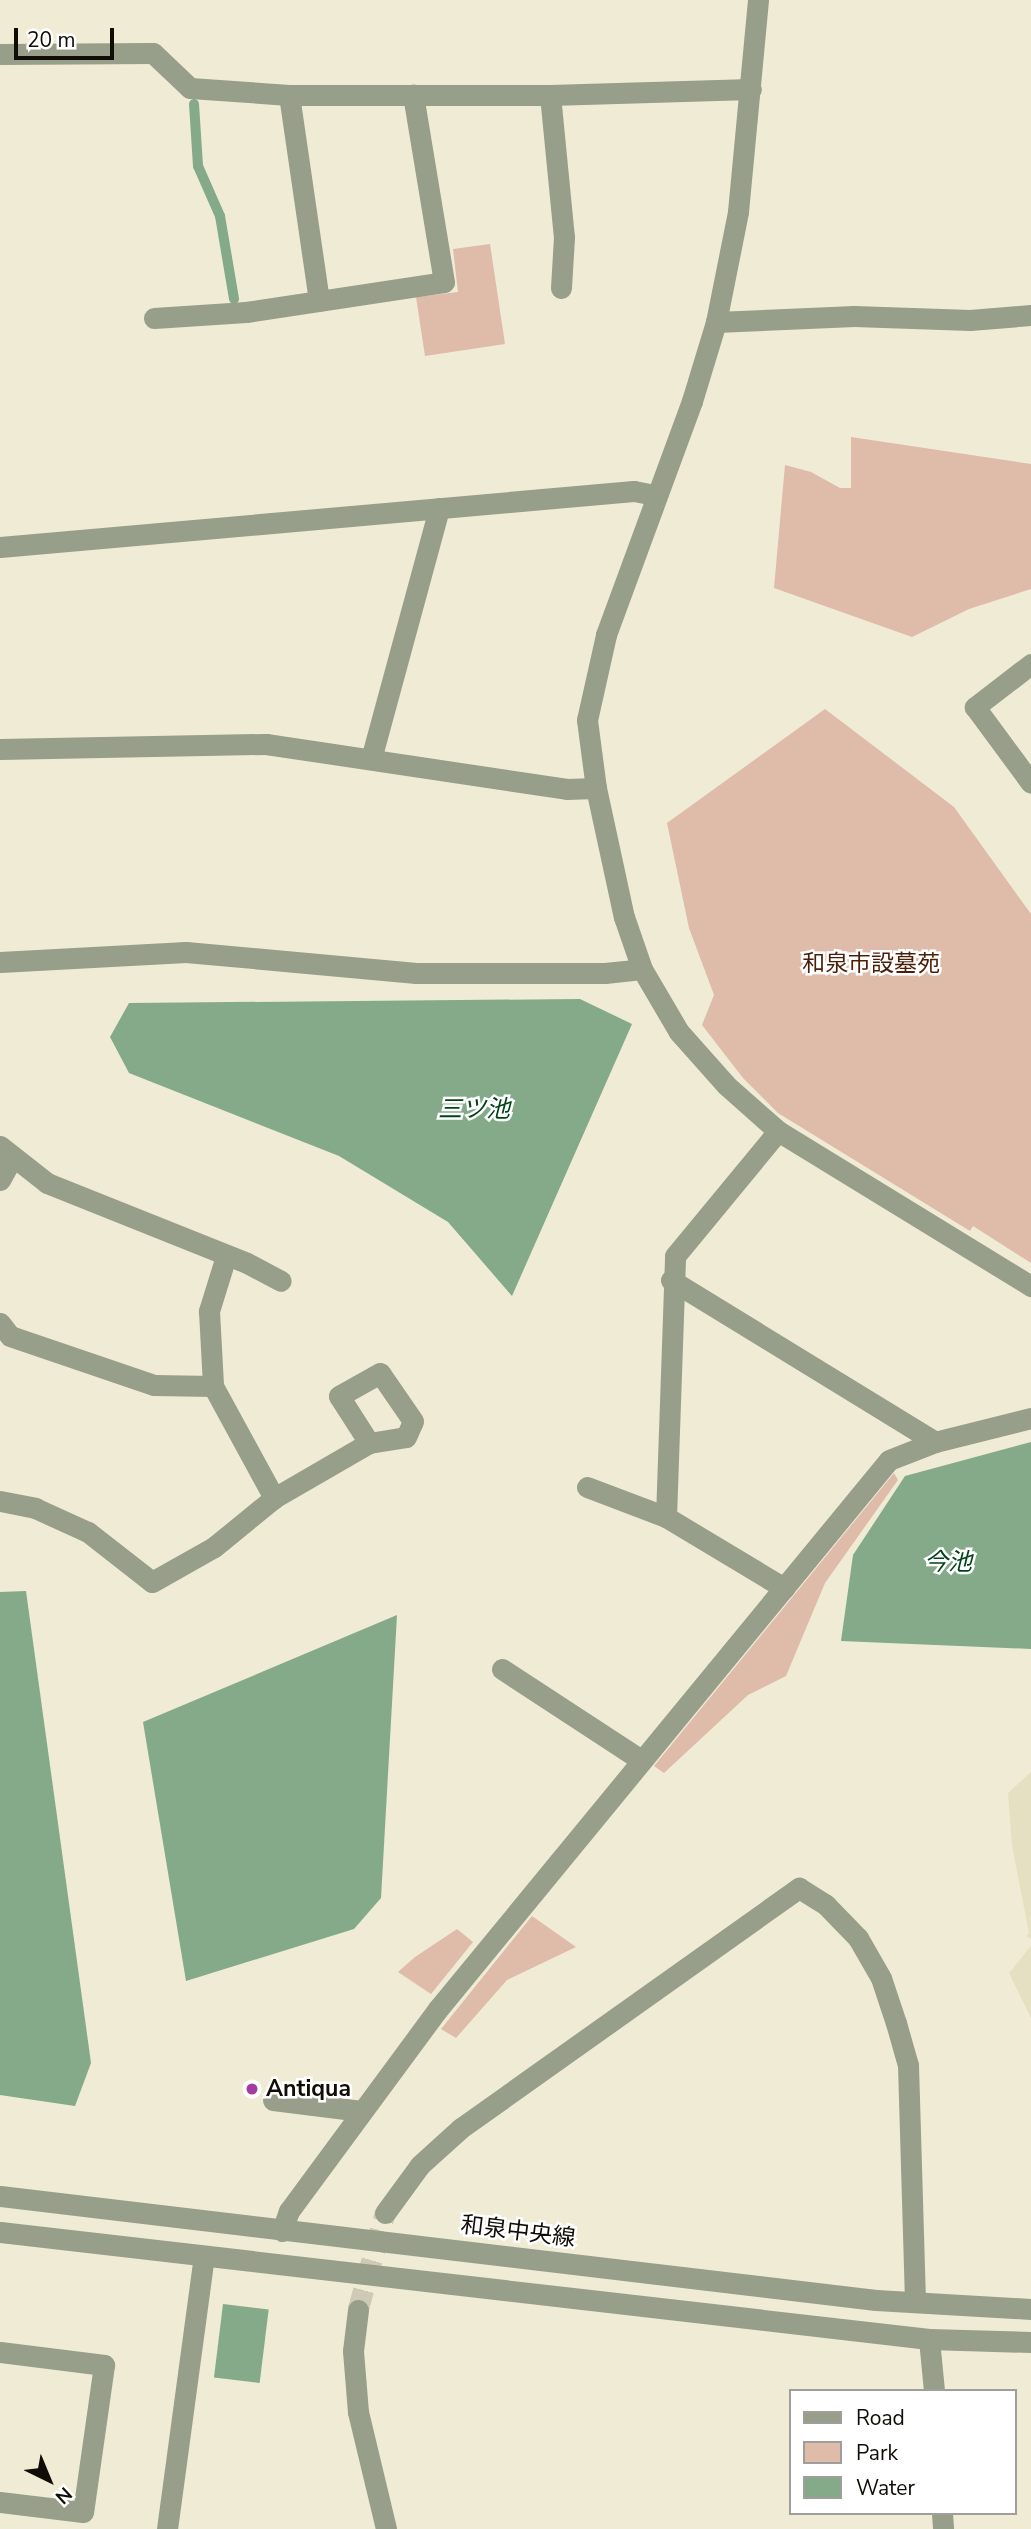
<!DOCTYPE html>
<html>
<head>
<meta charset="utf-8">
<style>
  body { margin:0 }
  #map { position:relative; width:1031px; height:2529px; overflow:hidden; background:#f0ebd4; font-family:"Nunito Sans","Noto Sans JP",sans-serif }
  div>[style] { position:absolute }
  .built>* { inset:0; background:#e6e0c2 }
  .green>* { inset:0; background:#dfbbaa }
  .water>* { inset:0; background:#84aa89; transform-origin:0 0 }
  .stream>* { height:10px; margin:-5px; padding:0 5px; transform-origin:5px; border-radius:5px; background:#84aa89 }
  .minor-tunnel>* { height:21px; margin-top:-10.5px; transform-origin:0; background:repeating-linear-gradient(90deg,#cecab5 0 21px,transparent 0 31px) }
  .minor>* { height:21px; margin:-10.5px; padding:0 10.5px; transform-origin:10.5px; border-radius:10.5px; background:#979e8a }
  .dots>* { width:19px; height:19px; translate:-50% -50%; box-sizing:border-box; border:4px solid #fff; border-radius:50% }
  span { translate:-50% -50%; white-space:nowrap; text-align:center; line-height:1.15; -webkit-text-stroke:5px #fff; paint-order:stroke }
  .park-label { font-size:23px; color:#4b1f07 }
  .poi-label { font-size:23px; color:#0f0d06; font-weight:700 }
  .left { translate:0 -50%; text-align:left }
  .street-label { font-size:23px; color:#0f0d06 }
  .water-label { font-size:24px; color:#014218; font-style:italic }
  .legend { position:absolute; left:789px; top:2389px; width:228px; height:126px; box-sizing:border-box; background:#fff; border:2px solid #9f9e9b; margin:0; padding:9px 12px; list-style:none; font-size:21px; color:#0f0d06 }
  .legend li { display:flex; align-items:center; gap:14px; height:35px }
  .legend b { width:35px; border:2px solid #9f9e9b }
  .north { position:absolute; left:14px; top:2445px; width:70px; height:70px; -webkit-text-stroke:5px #fff; paint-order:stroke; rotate:137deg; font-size:19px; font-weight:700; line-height:28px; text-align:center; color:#0f0d06 }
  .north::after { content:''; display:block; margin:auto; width:24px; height:32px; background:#0f0d06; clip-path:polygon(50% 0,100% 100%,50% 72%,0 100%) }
  .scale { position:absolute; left:14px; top:28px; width:100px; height:32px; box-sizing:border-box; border:4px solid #0f0d06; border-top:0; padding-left:9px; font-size:21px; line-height:24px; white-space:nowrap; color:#0f0d06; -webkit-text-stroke:5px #fff; paint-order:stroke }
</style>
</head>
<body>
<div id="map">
  <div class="built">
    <div style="clip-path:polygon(1031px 1772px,1031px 1939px,1026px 1936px,1029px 1933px,1012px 1846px,1008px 1793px)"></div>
    <div style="clip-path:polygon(1031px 1946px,1031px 2018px,1009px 1973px)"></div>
  </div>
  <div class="green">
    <div style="clip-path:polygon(490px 244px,505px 344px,425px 356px,416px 297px,458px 292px,453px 249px)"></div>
    <div style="clip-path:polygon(851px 437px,1031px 464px,1031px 589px,969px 609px,912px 637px,774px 588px,785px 465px,811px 472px,840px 488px,851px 488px)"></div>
    <div style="clip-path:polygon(825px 709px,954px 807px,1031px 914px,1031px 1263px,973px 1226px,970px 1231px,778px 1113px,743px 1078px,702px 1025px,714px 995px,689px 928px,667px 823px)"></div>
    <div style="clip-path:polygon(894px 1473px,898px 1480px,825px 1583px,786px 1676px,748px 1695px,664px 1773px,654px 1766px)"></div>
    <div style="clip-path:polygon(532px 1916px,576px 1947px,507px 1980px,456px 2038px,441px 2029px)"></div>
    <div style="clip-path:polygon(457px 1929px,473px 1942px,431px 1994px,398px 1972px,415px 1957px)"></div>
  </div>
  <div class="water">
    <div style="clip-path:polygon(580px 999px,632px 1024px,512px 1296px,448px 1222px,339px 1156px,129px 1073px,110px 1037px,129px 1003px)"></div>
    <div style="clip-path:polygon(1031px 1442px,1031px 1649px,841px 1641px,853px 1555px,905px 1476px)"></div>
    <div style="clip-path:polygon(26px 1591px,91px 2063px,75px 2106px,0 2095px,0 1592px)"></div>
    <div style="clip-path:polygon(397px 1615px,381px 1898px,354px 1929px,186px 1981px,143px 1722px)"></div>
    <div style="left:223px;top:2304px;width:46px;height:74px;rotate:7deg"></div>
  </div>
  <div class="stream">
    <div style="left:194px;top:104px;width:62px;rotate:86.3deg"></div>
    <div style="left:198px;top:166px;width:55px;rotate:66.3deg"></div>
    <div style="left:220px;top:216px;width:84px;rotate:80.4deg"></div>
  </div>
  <div class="minor-tunnel">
    <div style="left:358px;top:2310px;width:101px;rotate:-74.4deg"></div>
  </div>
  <div class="minor">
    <div style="left:758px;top:0;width:213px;rotate:95.4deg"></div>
    <div style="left:738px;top:212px;width:112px;rotate:101.3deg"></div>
    <div style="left:716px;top:322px;width:83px;rotate:106.9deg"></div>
    <div style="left:692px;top:401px;width:249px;rotate:110.2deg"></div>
    <div style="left:606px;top:635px;width:87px;rotate:102.6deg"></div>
    <div style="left:587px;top:720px;width:69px;rotate:82.5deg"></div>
    <div style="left:596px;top:788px;width:132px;rotate:77.8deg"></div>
    <div style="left:624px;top:917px;width:55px;rotate:70.9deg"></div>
    <div style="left:642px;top:969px;width:73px;rotate:59.6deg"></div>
    <div style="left:679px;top:1032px;width:71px;rotate:48.4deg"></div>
    <div style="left:726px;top:1085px;width:69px;rotate:41.5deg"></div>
    <div style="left:778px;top:1131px;width:297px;rotate:31.5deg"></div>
    <div style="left:0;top:54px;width:153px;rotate:-0.4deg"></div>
    <div style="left:153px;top:53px;width:51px;rotate:43.4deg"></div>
    <div style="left:190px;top:88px;width:99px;rotate:4deg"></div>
    <div style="left:289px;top:95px;width:261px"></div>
    <div style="left:550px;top:95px;width:201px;rotate:-1.7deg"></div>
    <div style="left:289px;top:95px;width:208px;rotate:81.7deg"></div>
    <div style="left:550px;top:95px;width:143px;rotate:84.4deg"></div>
    <div style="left:564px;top:237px;width:51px;rotate:93.4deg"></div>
    <div style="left:154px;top:318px;width:92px;rotate:-3.7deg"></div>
    <div style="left:246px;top:312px;width:200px;rotate:-8.6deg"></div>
    <div style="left:444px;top:282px;width:190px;rotate:-99.4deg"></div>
    <div style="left:716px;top:322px;width:138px;rotate:-2.5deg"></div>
    <div style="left:854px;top:316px;width:116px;rotate:2deg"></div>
    <div style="left:970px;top:320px;width:61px;rotate:-4.7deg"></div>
    <div style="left:0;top:547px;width:636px;rotate:-5.05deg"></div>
    <div style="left:634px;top:491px;width:21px;rotate:11deg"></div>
    <div style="left:1031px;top:664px;width:71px;rotate:142.5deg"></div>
    <div style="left:975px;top:707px;width:94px;rotate:53.6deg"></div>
    <div style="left:0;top:749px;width:266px;rotate:-1.1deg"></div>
    <div style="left:266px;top:744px;width:304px;rotate:8.5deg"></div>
    <div style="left:567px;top:789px;width:29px;rotate:-2deg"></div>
    <div style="left:371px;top:759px;width:260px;rotate:-74.8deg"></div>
    <div style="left:0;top:962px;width:186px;rotate:-3.1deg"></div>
    <div style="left:186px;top:952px;width:231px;rotate:5.2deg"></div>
    <div style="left:416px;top:973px;width:189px"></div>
    <div style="left:605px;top:973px;width:37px;rotate:-6deg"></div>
    <div style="left:0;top:1146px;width:60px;rotate:38.2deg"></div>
    <div style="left:47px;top:1183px;width:215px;rotate:21.8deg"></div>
    <div style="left:247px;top:1263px;width:38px;rotate:28deg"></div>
    <div style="left:0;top:1180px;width:26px;rotate:-61deg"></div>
    <div style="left:226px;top:1256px;width:58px;rotate:107.2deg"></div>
    <div style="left:209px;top:1311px;width:75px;rotate:86.9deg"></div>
    <div style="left:213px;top:1386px;width:128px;rotate:61.4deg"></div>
    <div style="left:671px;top:1280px;width:310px;rotate:31.5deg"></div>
    <div style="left:0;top:1323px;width:16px;rotate:52deg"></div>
    <div style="left:10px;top:1336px;width:152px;rotate:18.8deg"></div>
    <div style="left:154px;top:1385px;width:59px;rotate:1deg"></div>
    <div style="left:587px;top:1487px;width:85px;rotate:20.8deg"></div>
    <div style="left:666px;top:1517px;width:138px;rotate:31deg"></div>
    <div style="left:0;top:1501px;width:36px;rotate:11deg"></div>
    <div style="left:35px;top:1508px;width:58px;rotate:24.4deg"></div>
    <div style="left:88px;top:1532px;width:81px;rotate:38deg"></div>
    <div style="left:152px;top:1582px;width:71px;rotate:-29.4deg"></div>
    <div style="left:214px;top:1547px;width:77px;rotate:-39.2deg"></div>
    <div style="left:274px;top:1498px;width:110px;rotate:-30.1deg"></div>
    <div style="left:369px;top:1443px;width:37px;rotate:-9deg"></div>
    <div style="left:406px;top:1437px;width:17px;rotate:-66deg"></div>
    <div style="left:413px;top:1421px;width:58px;rotate:-124.5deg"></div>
    <div style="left:380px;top:1373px;width:47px;rotate:150.7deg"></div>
    <div style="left:339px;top:1396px;width:56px;rotate:57.4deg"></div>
    <div style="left:666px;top:1517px;width:261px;rotate:-88deg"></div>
    <div style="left:675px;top:1256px;width:162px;rotate:-50.5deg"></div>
    <div style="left:502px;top:1669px;width:166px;rotate:33.2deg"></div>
    <div style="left:273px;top:2100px;width:89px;rotate:7.1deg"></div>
    <div style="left:0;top:2196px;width:882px;rotate:6.77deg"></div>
    <div style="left:876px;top:2300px;width:155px;rotate:3.3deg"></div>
    <div style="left:385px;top:2213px;width:59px;rotate:-53.9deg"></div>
    <div style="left:420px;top:2165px;width:55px;rotate:-42.1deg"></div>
    <div style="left:461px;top:2128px;width:415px;rotate:-35.4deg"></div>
    <div style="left:799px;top:1888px;width:32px;rotate:32deg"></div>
    <div style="left:826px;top:1905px;width:46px;rotate:45.9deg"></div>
    <div style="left:858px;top:1938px;width:46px;rotate:60.1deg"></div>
    <div style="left:881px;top:1978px;width:47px;rotate:71.6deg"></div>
    <div style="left:896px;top:2023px;width:44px;rotate:74.1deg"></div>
    <div style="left:908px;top:2065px;width:237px;rotate:88.3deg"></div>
    <div style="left:282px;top:2231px;width:21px;rotate:-71deg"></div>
    <div style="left:289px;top:2211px;width:251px;rotate:-53.6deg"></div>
    <div style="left:438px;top:2009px;width:710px;rotate:-50.6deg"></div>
    <div style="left:889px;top:1460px;width:49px;rotate:-21.4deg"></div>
    <div style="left:935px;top:1442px;width:99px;rotate:-14deg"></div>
    <div style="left:0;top:2232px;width:935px;rotate:6.57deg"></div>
    <div style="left:929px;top:2339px;width:102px;rotate:1.7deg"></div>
    <div style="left:358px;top:2310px;width:41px;rotate:97deg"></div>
    <div style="left:353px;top:2351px;width:61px;rotate:85.3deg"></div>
    <div style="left:358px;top:2412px;width:120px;rotate:76.5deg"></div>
    <div style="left:929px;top:2339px;width:52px;rotate:84.5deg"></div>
    <div style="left:0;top:2352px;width:105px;rotate:7.1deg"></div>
    <div style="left:104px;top:2365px;width:148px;rotate:98.1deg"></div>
    <div style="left:83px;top:2512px;width:84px;rotate:-173.1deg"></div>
    <div style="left:942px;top:2513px;width:16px;rotate:86deg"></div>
    <div style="left:167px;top:2529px;width:275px;rotate:-82.3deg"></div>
  </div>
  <div class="dots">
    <div style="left:252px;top:2089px;background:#a23ca1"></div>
  </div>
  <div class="park-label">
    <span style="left:871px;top:964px">和泉市設墓苑</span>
  </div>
  <div class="poi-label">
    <span class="left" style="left:266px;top:2089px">Antiqua</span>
  </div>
  <div class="street-label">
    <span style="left:518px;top:2232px;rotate:7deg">和泉中央線</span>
  </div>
  <div class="water-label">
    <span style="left:474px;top:1110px">三ツ池</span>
    <span style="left:948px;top:1563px">今池</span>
  </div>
  <ul class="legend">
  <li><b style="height:9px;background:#979e8a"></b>Road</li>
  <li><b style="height:19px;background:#dfbbaa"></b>Park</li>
  <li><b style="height:19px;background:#84aa89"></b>Water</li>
  </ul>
  <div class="north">N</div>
  <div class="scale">20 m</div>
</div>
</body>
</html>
